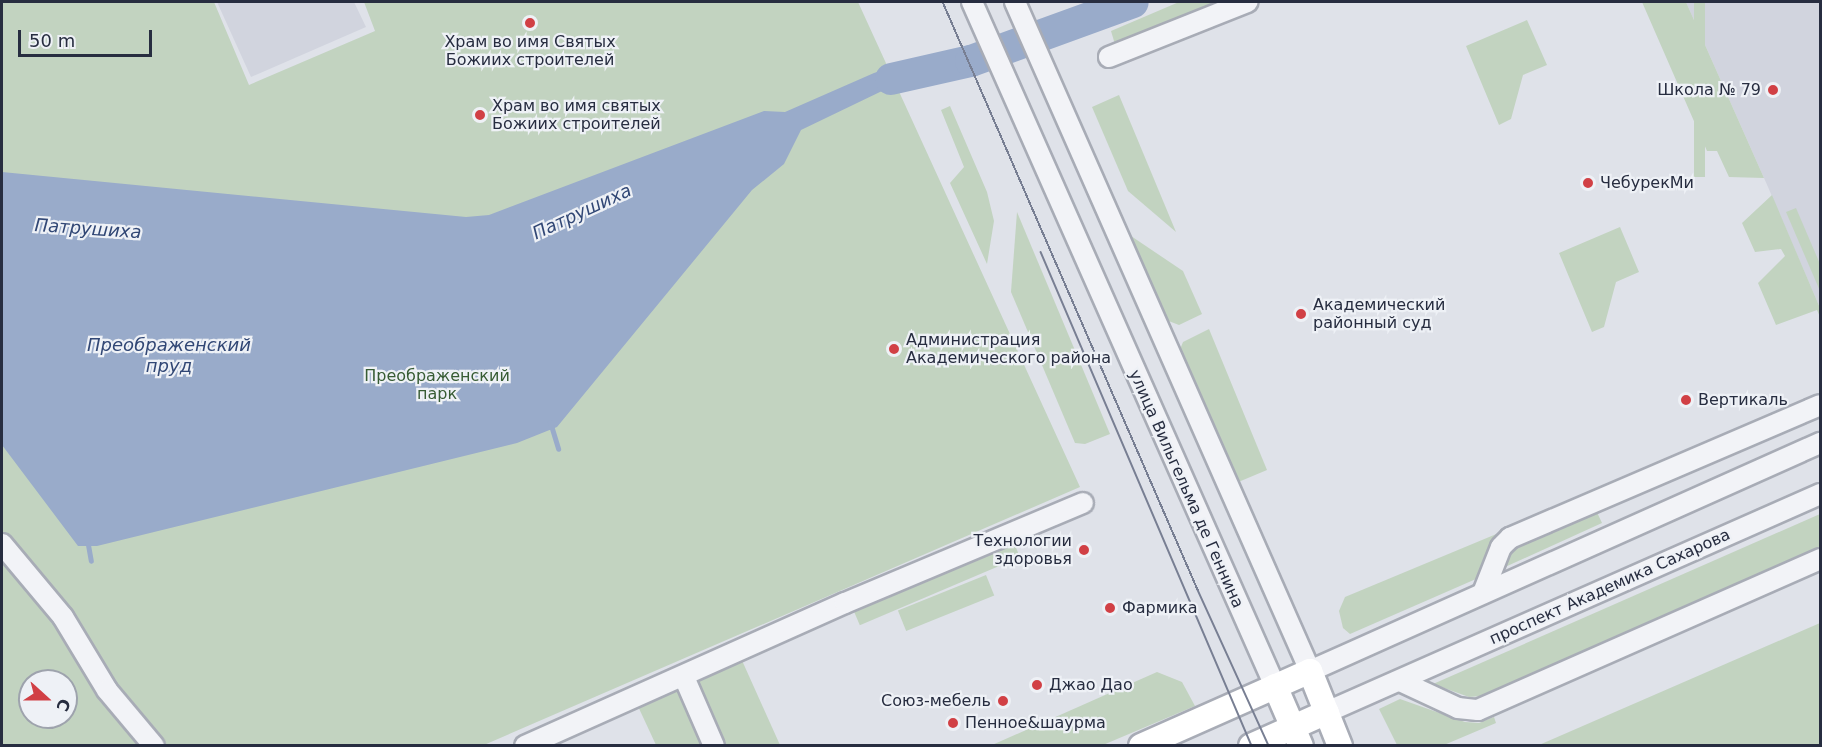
<!DOCTYPE html>
<html>
<head>
<meta charset="utf-8">
<style>
  body { margin:0 }
  #map { position:relative; width:1822px; height:747px; overflow:hidden; background:#dfe2e9; font-family:"DejaVu Sans",sans-serif }
  div>[style] { position:absolute }
  .built>* { inset:0; background:#d1d4de }
  .green>* { inset:0; background:#c2d3c0; transform-origin:0 0 }
  .water>* { inset:0; background:#99abca }
  .stream>* { height:5px; margin:-2.5px; padding:0 2.5px; transform-origin:2.5px; border-radius:2.5px; background:#99abca }
  .river>* { height:32px; margin:-16px; padding:0 16px; transform-origin:16px; border-radius:16px; background:#99abca }
  .roads { filter:drop-shadow(2px 0 #a8acb6) drop-shadow(-2px 0 #a8acb6) drop-shadow(0 2px #a8acb6) drop-shadow(0 -2px #a8acb6) }
  .minor>* { height:20px; margin:-10px; padding:0 10px; transform-origin:10px; border-radius:10px; background:#f2f3f7 }
  .major>* { height:24px; margin:-12px; padding:0 12px; transform-origin:12px; border-radius:12px; background:#fff }
  .tram>* { height:1.5px; margin:-0.75px; padding:0 0.75px; transform-origin:0.75px; border-radius:0.75px; background:#787f93 }
  .dots>* { width:16px; height:16px; translate:-50% -50%; box-sizing:border-box; border:3px solid #eef1f6; border-radius:50% }
  span { translate:-50% -50%; white-space:nowrap; text-align:center; line-height:1.15; -webkit-text-stroke:4.5px #eef1f6; paint-order:stroke }
  .poi-label { font-size:16px; color:#272d40 }
  .right { translate:-100% -50%; text-align:right }
  .left { translate:0 -50%; text-align:left }
  .park-label { font-size:16px; color:#375c34 }
  .street-label { font-size:16px; color:#272d40 }
  .water-label { font-size:18px; color:#314775; font-style:italic }
  .frame { position:absolute; inset:0; border:3px solid #272d40; pointer-events:none }
  .north { position:absolute; left:18px; top:669px; width:60px; height:60px; box-sizing:border-box; background:#eef1f6; border:2px solid #9ea3ad; border-radius:50%; rotate:111deg; font-size:16px; font-weight:700; line-height:24px; text-align:center; color:#272d40 }
  .north::after { content:''; display:block; margin:auto; width:21px; height:27px; background:#d14045; clip-path:polygon(50% 0,100% 100%,50% 72%,0 100%) }
  .scale { position:absolute; left:18px; top:30px; width:134px; height:27px; box-sizing:border-box; border:3px solid #272d40; border-top:0; padding-left:8px; font-size:18px; line-height:21px; white-space:nowrap; color:#272d40; -webkit-text-stroke:4px #eef1f6; paint-order:stroke }
</style>
</head>
<body>
<div id="map">
  <div class="built">
    <div style="clip-path:polygon(217px 2px,354px 2px,366px 27px,251px 77px)"></div>
    <div style="clip-path:polygon(1686px 2px,1820px 2px,1820px 308px,1768px 187px)"></div>
  </div>
  <div class="green">
    <div style="clip-path:polygon(evenodd,2px 2px,214px 2px,249px 85px,375px 31px,364px 2px,858px 2px,1080px 487px,484px 745px,2px 745px,2px 2px,30px 681px,66px 681px,66px 717px,30px 717px,30px 681px)"></div>
    <div style="clip-path:polygon(1179px 2px,1228px 2px,1117px 51px,1111px 31px)"></div>
    <div style="clip-path:polygon(1642px 2px,1686px 2px,1764px 178px,1729px 177px,1717px 151px,1707px 151px)"></div>
    <div style="left:1694px;top:2px;width:11px;height:175px"></div>
    <div style="clip-path:polygon(1527px 20px,1547px 65px,1523px 75px,1511px 119px,1499px 125px,1466px 46px)"></div>
    <div style="clip-path:polygon(1119px 95px,1176px 232px,1128px 191px,1092px 107px)"></div>
    <div style="clip-path:polygon(950px 106px,987px 192px,994px 221px,987px 264px,950px 183px,964px 167px,941px 110px)"></div>
    <div style="clip-path:polygon(1772px 195px,1820px 308px,1820px 317px,1817px 310px,1776px 325px,1758px 283px,1785px 256px,1781px 249px,1755px 252px,1742px 223px)"></div>
    <div style="clip-path:polygon(1796px 208px,1820px 264px,1820px 291px,1786px 212px)"></div>
    <div style="clip-path:polygon(1017px 212px,1110px 434px,1085px 444px,1075px 443px,1011px 292px)"></div>
    <div style="clip-path:polygon(1620px 227px,1639px 272px,1616px 282px,1604px 327px,1592px 332px,1559px 253px)"></div>
    <div style="clip-path:polygon(1131px 236px,1183px 271px,1202px 314px,1179px 325px,1166px 320px)"></div>
    <div style="clip-path:polygon(1209px 329px,1267px 470px,1236px 483px,1179px 352px,1183px 342px)"></div>
    <div style="clip-path:polygon(1595px 508px,1602px 523px,1505px 567px,1517px 543px)"></div>
    <div style="clip-path:polygon(1820px 514px,1820px 548px,1481px 696px,1469px 697px,1433px 684px)"></div>
    <div style="clip-path:polygon(1506px 530px,1476px 579px,1350px 634px,1343px 628px,1339px 611px,1345px 597px)"></div>
    <div style="left:1011px;top:536px;width:23px;height:174px;rotate:67deg"></div>
    <div style="left:986px;top:575px;width:22px;height:95px;rotate:68deg"></div>
    <div style="clip-path:polygon(1820px 623px,1820px 745px,1539px 745px)"></div>
    <div style="clip-path:polygon(740px 656px,780px 745px,656px 745px,636px 702px)"></div>
    <div style="clip-path:polygon(1157px 672px,1182px 682px,1195px 706px,1103px 745px,992px 745px)"></div>
    <div style="clip-path:polygon(1400px 699px,1465px 722px,1479px 723px,1494px 717px,1496px 723px,1444px 745px,1397px 745px,1379px 709px)"></div>
  </div>
  <div class="water">
    <div style="clip-path:polygon(926px 56px,936px 79px,882px 91px,801px 130px,784px 164px,752px 190px,557px 427px,517px 443px,97px 546px,78px 546px,2px 445px,2px 172px,466px 217px,489px 215px,764px 111px,785px 112px,874px 73px)"></div>
  </div>
  <div class="stream">
    <div style="left:550px;top:422px;width:28px;rotate:73deg"></div>
    <div style="left:87px;top:539px;width:22px;rotate:80deg"></div>
  </div>
  <div class="river">
    <div style="left:891px;top:79px;width:82px;rotate:-12.7deg"></div>
    <div style="left:971px;top:61px;width:172px;rotate:-20deg"></div>
  </div>
  <div class="roads">
    <div class="minor">
      <div style="left:972px;top:2px;width:748px;rotate:66.11deg"></div>
      <div style="left:1015px;top:2px;width:731px;rotate:66.2deg"></div>
      <div style="left:1310px;top:671px;width:559px;rotate:-24.09deg"></div>
      <div style="left:1109px;top:57px;width:149px;rotate:-21.7deg"></div>
      <div style="left:2px;top:544px;width:95px;rotate:50.1deg"></div>
      <div style="left:63px;top:617px;width:85px;rotate:58.9deg"></div>
      <div style="left:107px;top:690px;width:73px;rotate:50deg"></div>
      <div style="left:1483px;top:593px;width:49px;rotate:-68.6deg"></div>
      <div style="left:1501px;top:547px;width:13px;rotate:-45deg"></div>
      <div style="left:1510px;top:538px;width:337px;rotate:-23.2deg"></div>
      <div style="left:684px;top:677px;width:75px;rotate:66.5deg"></div>
      <div style="left:1400px;top:681px;width:64px;rotate:25deg"></div>
      <div style="left:1458px;top:708px;width:20px;rotate:6deg"></div>
      <div style="left:1478px;top:710px;width:374px;rotate:-23.8deg"></div>
      <div style="left:1327px;top:712px;width:539px;rotate:-23.85deg"></div>
      <div style="left:525px;top:746px;width:350px;rotate:-24.1deg"></div>
      <div style="left:845px;top:603px;width:258px;rotate:-22.8deg"></div>
    </div>
    <div class="major">
      <div style="left:1275px;top:686px;width:65px;rotate:66.6deg"></div>
      <div style="left:1141px;top:746px;width:185px;rotate:-23.9deg"></div>
      <div style="left:1310px;top:671px;width:81px;rotate:68.2deg"></div>
      <div style="left:1251px;top:746px;width:83px;rotate:-24.1deg"></div>
    </div>
  </div>
  <div class="tram">
    <div style="left:943px;top:2px;width:641px;rotate:66.55deg"></div>
    <div style="left:1198px;top:590px;width:171px;rotate:65.5deg"></div>
    <div style="left:1041px;top:252px;width:537px;rotate:66.87deg"></div>
  </div>
  <div class="dots">
    <div style="left:530px;top:23px;background:#d14045"></div>
    <div style="left:1773px;top:90px;background:#d14045"></div>
    <div style="left:480px;top:115px;background:#d14045"></div>
    <div style="left:1588px;top:183px;background:#d14045"></div>
    <div style="left:1301px;top:314px;background:#d14045"></div>
    <div style="left:894px;top:349px;background:#d14045"></div>
    <div style="left:1686px;top:400px;background:#d14045"></div>
    <div style="left:1084px;top:550px;background:#d14045"></div>
    <div style="left:1110px;top:608px;background:#d14045"></div>
    <div style="left:1037px;top:685px;background:#d14045"></div>
    <div style="left:1003px;top:701px;background:#d14045"></div>
    <div style="left:953px;top:723px;background:#d14045"></div>
  </div>
  <div class="poi-label">
    <span style="left:530px;top:51px">Храм во имя Святых<br>Божиих строителей</span>
    <span class="right" style="left:1761px;top:90px">Школа № 79</span>
    <span class="left" style="left:492px;top:115px">Храм во имя святых<br>Божиих строителей</span>
    <span class="left" style="left:1600px;top:183px">ЧебурекМи</span>
    <span class="left" style="left:1313px;top:314px">Академический<br>районный суд</span>
    <span class="left" style="left:906px;top:349px">Администрация<br>Академического района</span>
    <span class="left" style="left:1698px;top:400px">Вертикаль</span>
    <span class="right" style="left:1072px;top:550px">Технологии<br>здоровья</span>
    <span class="left" style="left:1122px;top:608px">Фармика</span>
    <span class="left" style="left:1049px;top:685px">Джао Дао</span>
    <span class="right" style="left:991px;top:701px">Союз-мебель</span>
    <span class="left" style="left:965px;top:723px">Пенное&amp;шаурма</span>
  </div>
  <div class="park-label">
    <span style="left:437px;top:385px">Преображенский<br>парк</span>
  </div>
  <div class="street-label">
    <span style="left:1186px;top:489px;rotate:66deg">улица Вильгельма де Геннина</span>
    <span style="left:1610px;top:587px;rotate:-24deg">проспект Академика Сахарова</span>
  </div>
  <div class="water-label">
    <span style="left:582px;top:212px;rotate:-25deg">Патрушиха</span>
    <span style="left:88px;top:229px;rotate:4deg">Патрушиха</span>
    <span style="left:169px;top:356px">Преображенский<br>пруд</span>
  </div>
  <div class="frame"></div>
  <div class="north">С</div>
  <div class="scale">50 m</div>
</div>
</body>
</html>
